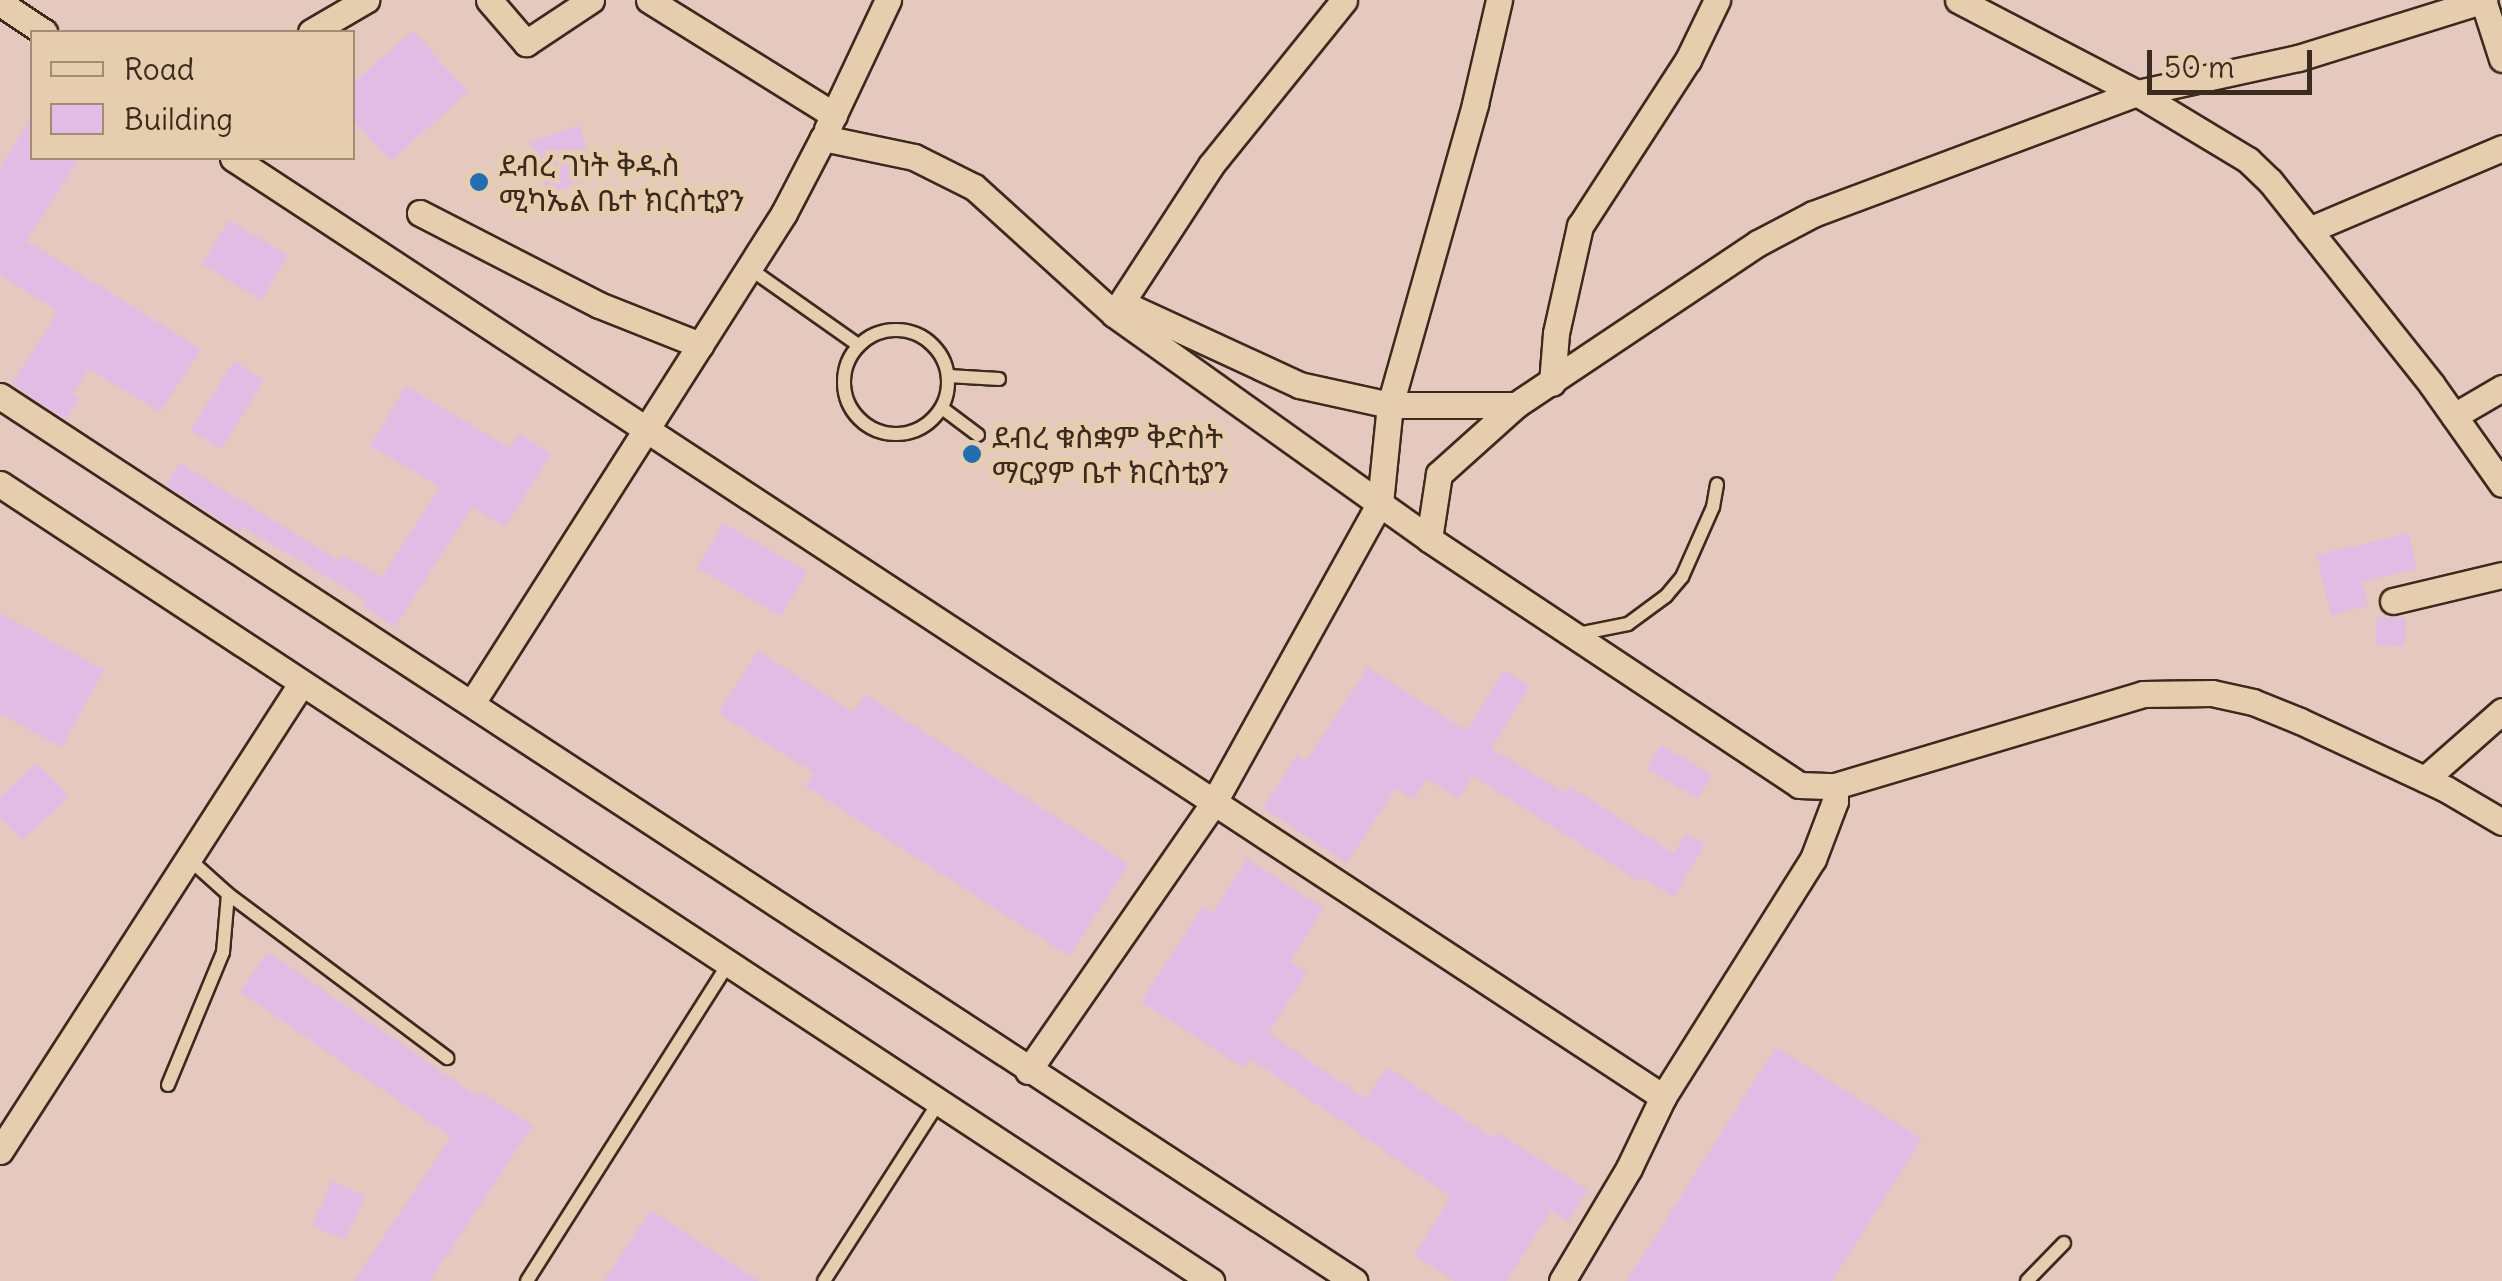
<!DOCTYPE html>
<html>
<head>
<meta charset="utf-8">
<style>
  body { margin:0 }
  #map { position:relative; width:2502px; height:1281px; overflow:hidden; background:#e5c8be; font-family:Delius,"Noto Sans Ethiopic",sans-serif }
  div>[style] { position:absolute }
  .building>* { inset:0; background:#e3bce5; transform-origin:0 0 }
  .roads { filter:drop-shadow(2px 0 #3b2a1e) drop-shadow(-2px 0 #3b2a1e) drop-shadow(0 2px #3b2a1e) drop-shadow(0 -2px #3b2a1e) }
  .lane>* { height:12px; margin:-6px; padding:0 6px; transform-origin:6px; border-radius:6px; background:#e6cdae }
  .lane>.ring { margin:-6px; padding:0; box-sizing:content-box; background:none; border:12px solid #e6cdae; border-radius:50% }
  .street>* { height:25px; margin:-12.5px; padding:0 12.5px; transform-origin:12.5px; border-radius:12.5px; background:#e6cdae }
  .dots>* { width:28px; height:28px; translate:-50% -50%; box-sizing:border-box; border:5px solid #e6cdae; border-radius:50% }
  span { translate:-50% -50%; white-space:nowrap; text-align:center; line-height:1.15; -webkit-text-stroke:10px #e6cdae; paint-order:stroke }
  .poi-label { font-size:30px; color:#3b2a1e }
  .left { translate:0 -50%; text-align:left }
  .legend { position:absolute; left:30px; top:30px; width:325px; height:130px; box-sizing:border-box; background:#e6cdae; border:2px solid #a28c74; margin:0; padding:12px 18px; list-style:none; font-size:30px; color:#3b2a1e }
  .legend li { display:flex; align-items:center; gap:20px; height:50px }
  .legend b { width:50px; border:2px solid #a28c74 }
  .scale { position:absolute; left:2147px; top:50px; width:165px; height:45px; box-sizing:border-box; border:5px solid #3b2a1e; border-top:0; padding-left:12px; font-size:30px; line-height:35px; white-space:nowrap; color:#3b2a1e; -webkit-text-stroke:8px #e6cdae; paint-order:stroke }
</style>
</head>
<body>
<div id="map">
  <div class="building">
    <div style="clip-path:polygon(413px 31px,468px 92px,391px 161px,352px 119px,352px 84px)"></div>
    <div style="clip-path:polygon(32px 116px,32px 158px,79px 158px,27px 241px,201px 349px,160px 412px,89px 369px,73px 394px,79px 399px,66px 420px,12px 384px,58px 311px,0 275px,0 168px)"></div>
    <div style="left:579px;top:125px;width:55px;height:52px;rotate:71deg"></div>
    <div style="left:229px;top:220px;width:69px;height:52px;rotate:31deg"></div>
    <div style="left:234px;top:361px;width:36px;height:82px;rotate:32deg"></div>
    <div style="clip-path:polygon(406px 386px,510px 448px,519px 434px,551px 454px,505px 527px,472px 507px,395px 627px,363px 606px,367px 601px,243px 527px,240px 532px,166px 485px,180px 463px,340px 561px,344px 555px,382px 577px,440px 487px,370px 446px)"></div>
    <div style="left:723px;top:523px;width:97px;height:52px;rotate:30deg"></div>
    <div style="clip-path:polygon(2409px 533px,2417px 569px,2362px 582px,2368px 606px,2331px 615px,2317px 555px)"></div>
    <div style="clip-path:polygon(0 613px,104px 670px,62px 747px,0 714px)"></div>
    <div style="left:2377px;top:617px;width:29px;height:28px;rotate:2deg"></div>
    <div style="clip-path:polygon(758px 651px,853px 712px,865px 694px,1129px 864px,1069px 956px,805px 786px,814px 773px,718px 713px)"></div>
    <div style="clip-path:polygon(1368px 667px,1467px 731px,1504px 670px,1530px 686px,1491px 748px,1565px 793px,1569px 786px,1674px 853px,1686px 833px,1705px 844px,1674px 897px,1642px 878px,1640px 882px,1473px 776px,1459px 799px,1427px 779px,1413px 800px,1396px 788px,1347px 863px,1263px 808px,1297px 755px,1306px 761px)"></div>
    <div style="left:1661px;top:745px;width:59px;height:28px;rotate:30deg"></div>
    <div style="clip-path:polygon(37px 763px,69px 797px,22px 840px,0 817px,0 797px)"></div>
    <div style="clip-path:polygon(1247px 859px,1324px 908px,1290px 961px,1307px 973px,1268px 1033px,1366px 1099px,1387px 1067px,1493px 1138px,1497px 1132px,1588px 1190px,1568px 1222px,1551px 1211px,1506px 1281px,1455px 1281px,1414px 1255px,1451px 1197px,1251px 1059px,1244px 1068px,1141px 1002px,1203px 906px,1213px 913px)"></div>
    <div style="clip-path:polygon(268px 952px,477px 1096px,480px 1092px,533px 1125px,430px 1281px,354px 1281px,451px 1137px,240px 992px)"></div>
    <div style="clip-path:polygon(1776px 1047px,1922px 1139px,1832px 1281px,1627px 1281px)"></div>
    <div style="left:332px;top:1181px;width:36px;height:49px;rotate:24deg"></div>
    <div style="clip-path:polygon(651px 1210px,759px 1281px,604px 1281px)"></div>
  </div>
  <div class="roads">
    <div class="lane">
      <div style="left:749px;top:268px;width:133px;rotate:35.2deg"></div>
      <div class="ring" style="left:844px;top:330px;width:92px;height:92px"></div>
      <div style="left:948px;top:376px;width:51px;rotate:3.4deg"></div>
      <div style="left:942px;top:408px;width:45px;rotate:36.9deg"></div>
      <div style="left:1578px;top:634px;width:51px;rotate:-11.3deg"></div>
      <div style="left:1628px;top:624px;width:47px;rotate:-36.4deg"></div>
      <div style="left:1666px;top:596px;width:25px;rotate:-50deg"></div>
      <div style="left:1682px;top:577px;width:77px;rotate:-66.1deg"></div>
      <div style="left:1713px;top:507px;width:23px;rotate:-80deg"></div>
      <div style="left:189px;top:859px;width:52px;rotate:41.9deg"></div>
      <div style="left:228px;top:894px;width:274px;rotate:36.8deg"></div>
      <div style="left:168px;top:1085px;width:144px;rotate:-67.5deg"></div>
      <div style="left:223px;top:952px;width:58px;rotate:-85.1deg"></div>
      <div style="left:527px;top:1281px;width:377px;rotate:-57.6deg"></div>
      <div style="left:824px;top:1281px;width:213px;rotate:-57.3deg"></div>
      <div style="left:2027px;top:1281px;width:53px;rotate:-45.8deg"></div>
    </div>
    <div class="street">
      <div style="left:489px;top:0;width:57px;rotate:49.3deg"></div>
      <div style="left:526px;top:43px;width:78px;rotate:-33.5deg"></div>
      <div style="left:649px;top:0;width:218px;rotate:31.9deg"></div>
      <div style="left:1958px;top:0;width:202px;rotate:27.5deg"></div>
      <div style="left:2137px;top:93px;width:130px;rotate:31.1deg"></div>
      <div style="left:2248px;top:160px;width:30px;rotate:44deg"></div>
      <div style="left:2270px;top:181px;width:260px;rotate:51.5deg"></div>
      <div style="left:2432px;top:385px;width:121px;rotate:54.7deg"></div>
      <div style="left:2483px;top:0;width:62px;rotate:72.1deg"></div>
      <div style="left:0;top:3px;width:53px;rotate:33.4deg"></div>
      <div style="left:311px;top:32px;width:64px;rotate:-30.2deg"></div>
      <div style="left:827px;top:129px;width:143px;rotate:-64.7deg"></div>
      <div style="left:233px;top:158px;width:1711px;rotate:33.29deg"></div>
      <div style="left:420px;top:213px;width:201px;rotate:27.2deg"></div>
      <div style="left:599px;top:305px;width:109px;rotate:21.6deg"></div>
      <div style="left:2309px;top:230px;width:210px;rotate:-23deg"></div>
      <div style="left:1124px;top:304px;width:193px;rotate:24.8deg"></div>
      <div style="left:1299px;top:385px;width:93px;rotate:12.4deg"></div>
      <div style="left:1390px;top:405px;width:313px;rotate:-74.2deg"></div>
      <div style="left:1475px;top:104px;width:107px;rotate:-77deg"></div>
      <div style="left:1114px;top:314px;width:178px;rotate:-56.9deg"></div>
      <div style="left:1211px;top:165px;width:212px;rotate:-51.1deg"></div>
      <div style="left:1552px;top:383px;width:50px;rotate:-85.4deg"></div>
      <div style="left:1556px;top:333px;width:110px;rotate:-77.4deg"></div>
      <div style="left:1580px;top:226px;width:198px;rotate:-57deg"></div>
      <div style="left:1688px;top:60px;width:67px;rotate:-64.2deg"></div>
      <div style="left:0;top:396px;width:1618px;rotate:33.17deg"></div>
      <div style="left:2454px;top:416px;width:56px;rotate:-30.3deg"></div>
      <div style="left:0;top:484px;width:1450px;rotate:33.35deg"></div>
      <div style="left:1429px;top:539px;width:66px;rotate:-81.3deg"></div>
      <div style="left:1439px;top:474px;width:103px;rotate:-41.9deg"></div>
      <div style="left:1516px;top:405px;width:291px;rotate:-33.8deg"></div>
      <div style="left:1758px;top:243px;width:62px;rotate:-27.8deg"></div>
      <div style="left:1813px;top:214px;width:346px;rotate:-20.5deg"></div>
      <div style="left:2137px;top:93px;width:165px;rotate:-12.3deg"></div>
      <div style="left:2298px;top:58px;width:195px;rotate:-17.3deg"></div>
      <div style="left:2393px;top:601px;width:112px;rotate:-13.4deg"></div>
      <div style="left:472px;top:703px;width:581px;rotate:-57.51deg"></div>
      <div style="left:784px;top:213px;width:85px;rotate:-62.5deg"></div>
      <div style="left:823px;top:138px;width:93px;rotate:11.8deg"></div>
      <div style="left:914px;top:157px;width:67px;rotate:26.6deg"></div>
      <div style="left:974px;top:187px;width:189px;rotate:42.2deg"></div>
      <div style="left:1114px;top:314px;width:387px;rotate:35.5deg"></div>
      <div style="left:1429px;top:539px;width:444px;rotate:33.6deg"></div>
      <div style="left:1799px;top:785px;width:36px;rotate:2deg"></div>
      <div style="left:1835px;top:786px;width:321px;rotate:-16.6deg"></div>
      <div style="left:2143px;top:694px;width:69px;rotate:-0.8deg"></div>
      <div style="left:2212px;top:693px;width:42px;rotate:12.4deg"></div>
      <div style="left:2253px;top:702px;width:51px;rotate:22deg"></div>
      <div style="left:2300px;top:721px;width:161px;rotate:25deg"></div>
      <div style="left:2446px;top:789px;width:65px;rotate:30.5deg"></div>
      <div style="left:2425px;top:779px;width:103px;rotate:-41.4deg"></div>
      <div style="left:1028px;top:1071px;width:327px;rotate:-55.3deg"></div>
      <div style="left:1214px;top:802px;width:342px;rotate:-61deg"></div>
      <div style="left:1380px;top:503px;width:99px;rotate:-84.2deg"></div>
      <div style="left:1390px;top:405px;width:126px"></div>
      <div style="left:0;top:1151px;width:556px;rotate:-57.2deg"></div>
      <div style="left:1562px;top:1281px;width:131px;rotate:-59.3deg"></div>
      <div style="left:1629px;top:1168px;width:79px;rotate:-64.4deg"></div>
      <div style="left:1663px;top:1097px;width:281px;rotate:-57.8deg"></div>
      <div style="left:1813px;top:859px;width:62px;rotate:-69.2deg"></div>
      <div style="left:1835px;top:801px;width:15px;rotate:-90deg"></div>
    </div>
  </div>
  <div class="dots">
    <div style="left:479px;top:182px;background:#1f6fb2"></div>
    <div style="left:972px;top:454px;background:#1f6fb2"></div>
  </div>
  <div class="poi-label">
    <span class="left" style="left:499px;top:182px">ደብረ ገነት ቅዱስ<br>ሚካኤል ቤተ ክርስቲያን</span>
    <span class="left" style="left:992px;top:454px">ደብረ ቁስቋም ቅድስት<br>ማርያም ቤተ ክርስቲያን</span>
  </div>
  <ul class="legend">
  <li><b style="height:12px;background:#e6cdae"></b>Road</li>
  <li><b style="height:28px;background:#e3bce5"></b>Building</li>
  </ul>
  <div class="scale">50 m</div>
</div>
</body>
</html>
